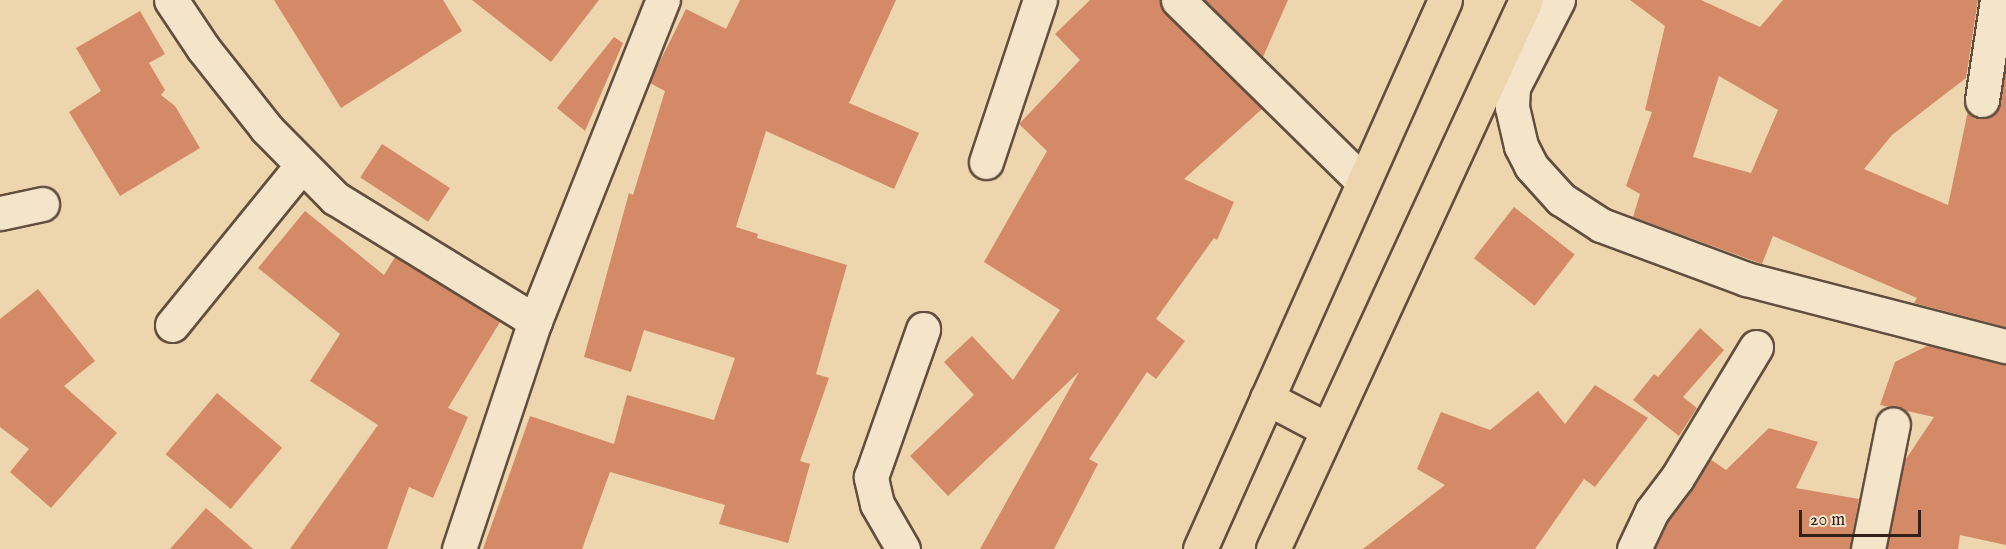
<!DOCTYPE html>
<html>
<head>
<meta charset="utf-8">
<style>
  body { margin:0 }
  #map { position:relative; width:2006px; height:549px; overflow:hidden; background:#edd6ad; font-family:"IM FELL English",serif }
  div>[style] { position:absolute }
  .building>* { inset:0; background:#d58a67; transform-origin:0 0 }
  .roads { filter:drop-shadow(2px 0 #624e3e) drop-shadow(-2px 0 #624e3e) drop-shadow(0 2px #624e3e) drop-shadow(0 -2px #624e3e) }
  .minor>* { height:33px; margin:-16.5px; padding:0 16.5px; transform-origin:16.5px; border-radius:16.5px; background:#f3e4ca }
  .major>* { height:33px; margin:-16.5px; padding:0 16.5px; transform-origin:16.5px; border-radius:16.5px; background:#edd6ad }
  span { translate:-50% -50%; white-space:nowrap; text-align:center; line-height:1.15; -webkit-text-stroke:4.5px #f3e4ca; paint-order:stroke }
  .scale { position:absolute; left:1799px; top:510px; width:122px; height:27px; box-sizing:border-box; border:3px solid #332119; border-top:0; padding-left:8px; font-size:18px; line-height:21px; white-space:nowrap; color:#332119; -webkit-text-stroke:4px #f3e4ca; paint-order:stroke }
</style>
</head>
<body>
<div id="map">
  <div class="building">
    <div style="clip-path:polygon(274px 0,443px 0,462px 31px,341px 108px)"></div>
    <div style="clip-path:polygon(472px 0,599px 0,551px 62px)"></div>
    <div style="clip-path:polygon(740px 0,896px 0,849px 103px,919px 133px,894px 189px,766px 131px,736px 227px,758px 234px,757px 238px,847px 265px,816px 374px,829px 378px,800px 461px,810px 464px,788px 543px,719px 524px,725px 505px,610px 472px,582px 549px,483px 549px,530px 416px,614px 444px,627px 395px,714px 420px,735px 358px,644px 330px,631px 372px,584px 357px,629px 193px,633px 195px,665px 91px,650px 83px,655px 71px,686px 9px,726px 29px)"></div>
    <div style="clip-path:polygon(1090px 0,1160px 0,1165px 13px,1262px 109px,1184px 179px,1234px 202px,1217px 240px,1214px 238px,1156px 319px,1185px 341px,1156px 379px,1147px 372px,1089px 459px,1098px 464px,1054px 549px,980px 549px,1079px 372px,948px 496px,910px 456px,974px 395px,944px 362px,972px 336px,1013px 380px,1060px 310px,984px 262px,1047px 151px,1019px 124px,1080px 60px,1055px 34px)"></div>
    <div style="clip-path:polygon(1205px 0,1288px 0,1263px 57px)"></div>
    <div style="clip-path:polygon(evenodd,1630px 0,1701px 0,1760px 27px,1783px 0,1978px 0,1966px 78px,1892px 135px,1864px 169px,1948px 205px,1968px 111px,1980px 119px,1996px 112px,2006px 66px,2006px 327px,1914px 303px,1917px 298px,1773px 236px,1762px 264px,1633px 217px,1640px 194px,1626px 186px,1652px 112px,1645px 110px,1665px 26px,1630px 0,1719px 76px,1778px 110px,1751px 173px,1693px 157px,1719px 76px)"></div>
    <div style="clip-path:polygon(140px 11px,165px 54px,149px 63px,165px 90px,161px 95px,175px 106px,200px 148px,120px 196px,69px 112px,101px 91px,76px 48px)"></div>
    <div style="clip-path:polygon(614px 37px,623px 43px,585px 131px,557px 108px)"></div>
    <div style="left:382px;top:144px;width:81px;height:40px;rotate:33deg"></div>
    <div style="left:1514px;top:207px;width:77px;height:65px;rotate:38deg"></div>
    <div style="clip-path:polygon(305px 211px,384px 275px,395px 257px,500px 322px,448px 408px,468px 417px,433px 498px,409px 487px,387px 549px,290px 549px,378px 425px,310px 381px,340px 334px,258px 268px)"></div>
    <div style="clip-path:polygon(38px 289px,95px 361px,64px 386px,117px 433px,51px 508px,10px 472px,29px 449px,0 427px,0 319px)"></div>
    <div style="clip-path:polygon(1700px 328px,1724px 350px,1683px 397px,1697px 408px,1679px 436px,1633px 400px,1654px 374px,1658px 377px)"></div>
    <div style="clip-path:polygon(1929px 345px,2006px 364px,2006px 545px,1960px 535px,1958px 549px,1887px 549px,1904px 462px,1934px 417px,1880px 405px,1895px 362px)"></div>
    <div style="clip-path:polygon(1595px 385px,1648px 418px,1595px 487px,1584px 479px,1535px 549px,1363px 549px,1445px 485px,1417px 469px,1441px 412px,1490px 430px,1538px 391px,1565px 424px)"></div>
    <div style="left:217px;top:393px;width:85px;height:80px;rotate:40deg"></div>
    <div style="clip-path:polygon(1769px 428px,1818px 442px,1796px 488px,1859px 499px,1850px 549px,1655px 549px,1668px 521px,1710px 459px,1726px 470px)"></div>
    <div style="clip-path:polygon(206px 508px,253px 549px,170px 549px)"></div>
  </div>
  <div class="roads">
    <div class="minor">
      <div style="left:171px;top:0;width:58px;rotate:56.3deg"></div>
      <div style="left:203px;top:48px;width:103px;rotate:51.7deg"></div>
      <div style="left:267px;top:129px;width:97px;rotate:45.4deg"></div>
      <div style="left:335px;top:198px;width:235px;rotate:31.6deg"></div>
      <div style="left:1178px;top:0;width:258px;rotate:44.5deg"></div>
      <div style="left:1558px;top:0;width:98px;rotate:117.3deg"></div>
      <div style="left:1513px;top:87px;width:20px;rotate:93deg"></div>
      <div style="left:1512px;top:107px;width:40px;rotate:77deg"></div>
      <div style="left:1521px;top:146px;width:22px;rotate:63deg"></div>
      <div style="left:1531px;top:166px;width:45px;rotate:47.7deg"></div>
      <div style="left:1561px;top:199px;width:48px;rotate:33deg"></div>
      <div style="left:1601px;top:225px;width:155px;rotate:20.4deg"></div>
      <div style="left:1746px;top:279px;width:268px;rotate:14.5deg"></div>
      <div style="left:1982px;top:100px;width:101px;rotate:-81.5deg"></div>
      <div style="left:986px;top:162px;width:171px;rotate:-71.6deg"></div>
      <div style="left:0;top:213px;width:43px;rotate:-12.1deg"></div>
      <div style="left:172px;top:325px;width:206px;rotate:-50.9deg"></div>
      <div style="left:459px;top:549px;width:240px;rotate:-71.6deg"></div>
      <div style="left:535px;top:321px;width:346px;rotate:-68.3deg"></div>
      <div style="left:903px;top:549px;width:52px;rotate:-120deg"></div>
      <div style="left:877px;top:504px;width:28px;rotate:-103deg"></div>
      <div style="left:871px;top:477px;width:157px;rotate:-70.6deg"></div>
      <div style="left:1634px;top:549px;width:42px;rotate:-64.7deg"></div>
      <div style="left:1652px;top:511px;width:41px;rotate:-52.9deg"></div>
      <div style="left:1677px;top:478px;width:153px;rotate:-58.9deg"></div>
      <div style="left:1868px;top:549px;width:127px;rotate:-78.7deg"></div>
    </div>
    <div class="major">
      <div style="left:1267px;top:398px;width:67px;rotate:27.7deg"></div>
      <div style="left:1200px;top:549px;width:601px;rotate:-65.95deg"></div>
      <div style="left:1273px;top:549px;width:604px;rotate:-65.26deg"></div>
    </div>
  </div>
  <div class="scale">20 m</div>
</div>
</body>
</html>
